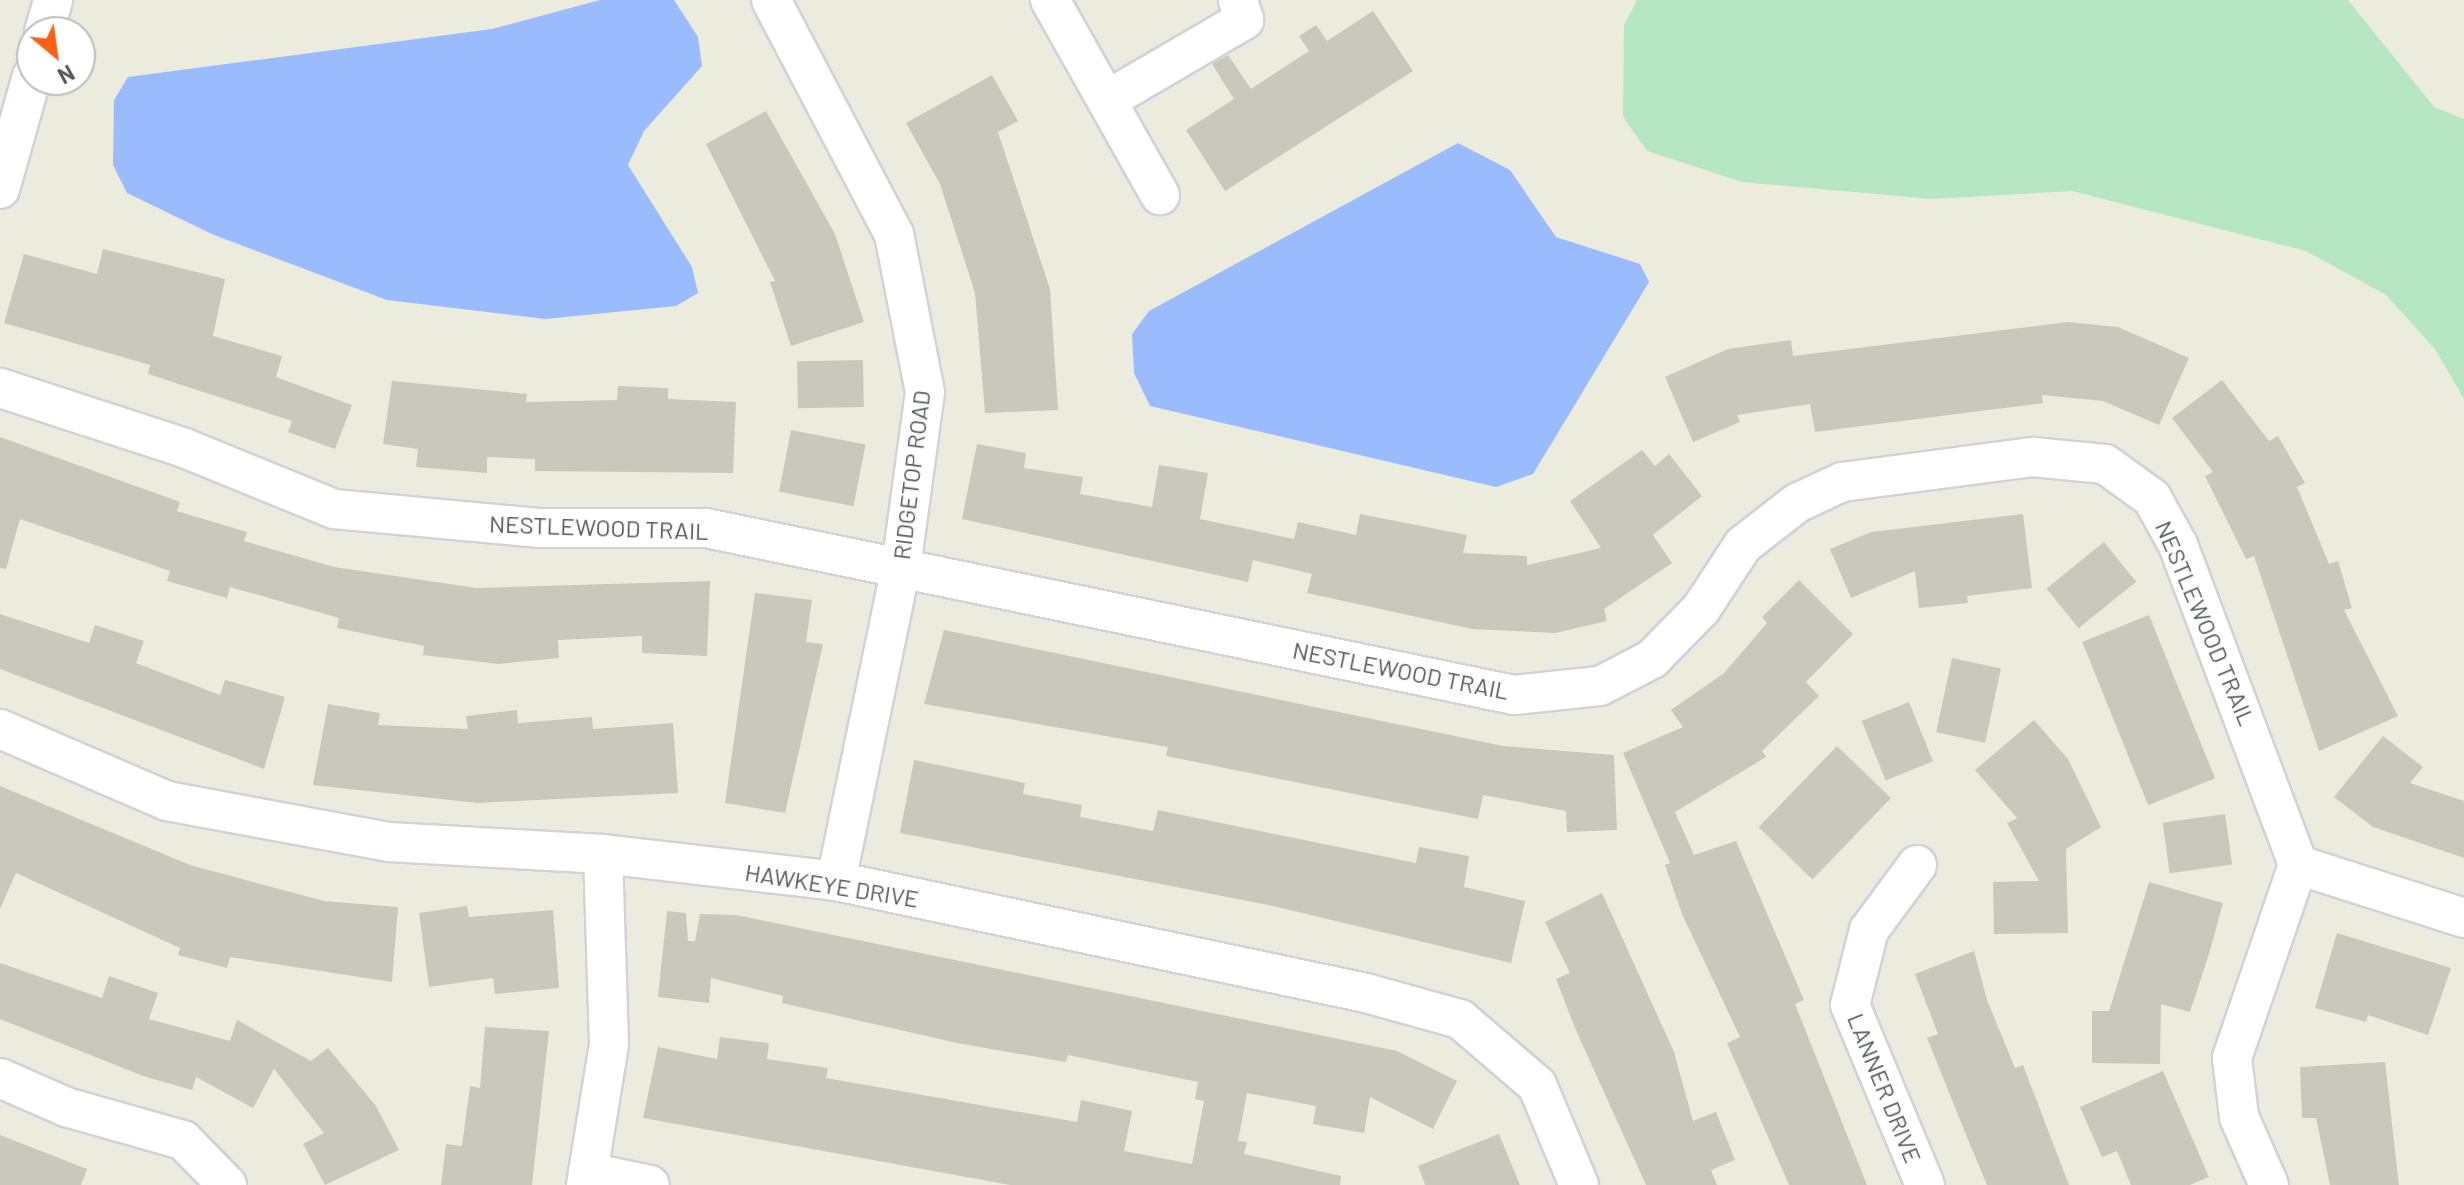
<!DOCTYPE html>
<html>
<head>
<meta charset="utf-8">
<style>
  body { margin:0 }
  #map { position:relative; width:2464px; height:1185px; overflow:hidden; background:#ececde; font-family:Barlow,sans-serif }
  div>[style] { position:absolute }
  .green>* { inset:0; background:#b7e7c2 }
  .water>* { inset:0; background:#9bbbff }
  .building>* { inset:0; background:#c9c8bd; transform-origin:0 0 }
  .roads { filter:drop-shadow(2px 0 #d1d2da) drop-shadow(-2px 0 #d1d2da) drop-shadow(0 2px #d1d2da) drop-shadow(0 -2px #d1d2da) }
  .minor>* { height:38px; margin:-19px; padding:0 19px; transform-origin:19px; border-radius:19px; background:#fff }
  span { translate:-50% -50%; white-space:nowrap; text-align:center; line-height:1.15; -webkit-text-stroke:6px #fff; paint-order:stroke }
  .street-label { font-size:24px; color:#575961 }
  .north { position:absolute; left:16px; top:16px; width:80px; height:80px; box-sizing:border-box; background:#fff; border:2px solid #bcbdc0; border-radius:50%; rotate:151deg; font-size:22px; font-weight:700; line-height:32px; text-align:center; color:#575961 }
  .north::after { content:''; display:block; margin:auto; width:28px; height:36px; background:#f85f17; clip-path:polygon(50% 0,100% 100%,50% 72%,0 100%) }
</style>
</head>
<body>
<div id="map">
  <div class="green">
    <div style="clip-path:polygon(1637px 0,2348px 0,2434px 107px,2464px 119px,2464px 399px,2435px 349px,2386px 295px,2306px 251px,2072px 191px,1932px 199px,1742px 182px,1647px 151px,1623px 117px,1624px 25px)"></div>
  </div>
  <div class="water">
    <div style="clip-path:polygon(600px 0,674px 0,698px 37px,702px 66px,644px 131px,628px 165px,692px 267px,698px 293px,676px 306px,545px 319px,387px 300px,214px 235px,127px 193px,113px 165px,114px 100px,128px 77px,492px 29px)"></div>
    <div style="clip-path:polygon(1458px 143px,1510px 170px,1556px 237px,1640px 264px,1649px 282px,1533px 474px,1496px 487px,1150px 406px,1134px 373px,1132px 334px,1149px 311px)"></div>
  </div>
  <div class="building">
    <div style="clip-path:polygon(1373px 11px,1413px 71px,1225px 191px,1186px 130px,1234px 99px,1212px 64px,1228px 55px,1251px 89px,1309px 51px,1299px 36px,1316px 25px,1327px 41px)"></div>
    <div style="clip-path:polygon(992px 75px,1018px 121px,998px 132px,1050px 289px,1058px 410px,985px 413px,975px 293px,940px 184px,906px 123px)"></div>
    <div style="clip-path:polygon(766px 111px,835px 234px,864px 322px,791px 346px,770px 282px,775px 281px,706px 144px)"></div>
    <div style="clip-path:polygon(103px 249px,225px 279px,213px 336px,282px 356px,276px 377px,352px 405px,335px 449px,288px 432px,292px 421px,148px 374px,150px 365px,4px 323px,24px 254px,97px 274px)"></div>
    <div style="clip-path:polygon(2068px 322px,2118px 327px,2189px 358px,2159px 425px,2103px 401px,2042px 395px,2043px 403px,1815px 432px,1810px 404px,1737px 415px,1740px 422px,1693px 442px,1665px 377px,1728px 349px,1791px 340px,1793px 356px)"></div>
    <div style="left:863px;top:360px;width:47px;height:66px;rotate:89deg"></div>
    <div style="clip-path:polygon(2222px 380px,2269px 441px,2278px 436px,2305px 483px,2297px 487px,2329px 564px,2338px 561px,2352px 608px,2344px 610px,2398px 716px,2319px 751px,2254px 556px,2246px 559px,2205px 476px,2213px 472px,2172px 418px)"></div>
    <div style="clip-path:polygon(392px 381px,527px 394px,526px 402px,617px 400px,618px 386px,668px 388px,668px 399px,736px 402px,733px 473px,535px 471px,535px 459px,487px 457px,487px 473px,416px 467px,418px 449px,383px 444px)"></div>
    <div style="left:791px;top:430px;width:76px;height:63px;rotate:11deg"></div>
    <div style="clip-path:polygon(0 437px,180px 502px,177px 511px,247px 532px,244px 541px,334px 567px,477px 588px,710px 581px,707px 656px,642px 653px,642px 636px,558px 640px,559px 658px,498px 664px,423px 655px,424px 646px,337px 628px,339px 618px,230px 587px,227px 598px,167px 581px,170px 571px,20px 519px,6px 569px,0 568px)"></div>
    <div style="clip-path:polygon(977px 444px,1026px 453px,1024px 468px,1083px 477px,1080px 494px,1152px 507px,1159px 465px,1208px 473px,1200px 519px,1294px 539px,1298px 522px,1356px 535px,1360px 514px,1467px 535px,1463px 553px,1527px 556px,1527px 565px,1601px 548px,1570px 501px,1642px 450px,1655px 466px,1669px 454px,1702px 496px,1653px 535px,1672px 563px,1604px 609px,1607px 621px,1555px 633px,1472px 629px,1307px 593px,1312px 574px,1253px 560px,1248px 582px,962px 519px)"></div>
    <div style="clip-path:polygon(2023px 514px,2032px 588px,1967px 596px,1968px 603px,1919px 608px,1915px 571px,1851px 598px,1830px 549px,1871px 532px)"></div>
    <div style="left:2104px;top:542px;width:51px;height:74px;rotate:51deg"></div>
    <div style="clip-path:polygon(1799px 580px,1853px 634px,1806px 682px,1819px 696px,1762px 751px,1766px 757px,1675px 812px,1694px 855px,1736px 841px,1804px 1000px,1795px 1004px,1867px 1185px,1789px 1185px,1727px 1043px,1740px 1037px,1682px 914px,1665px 865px,1670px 863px,1623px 753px,1683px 727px,1671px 710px,1724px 673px,1767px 623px,1762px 617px)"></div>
    <div style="clip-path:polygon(755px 593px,812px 600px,806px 642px,823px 644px,785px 813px,725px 803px)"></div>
    <div style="clip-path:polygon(0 614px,89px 643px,95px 625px,144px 641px,136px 663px,220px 695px,225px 680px,285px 697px,264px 769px,0 669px)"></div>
    <div style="left:2149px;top:615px;width:176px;height:72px;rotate:68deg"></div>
    <div style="clip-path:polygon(944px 630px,1503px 746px,1614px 755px,1617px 830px,1567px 832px,1566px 811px,1483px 795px,1478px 819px,1166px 756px,1168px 747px,924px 704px)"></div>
    <div style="left:1952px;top:658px;width:50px;height:76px;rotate:12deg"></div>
    <div style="left:1909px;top:702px;width:64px;height:51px;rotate:68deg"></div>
    <div style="clip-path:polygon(328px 704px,380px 713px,378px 725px,468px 729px,466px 716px,517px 710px,518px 723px,592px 717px,593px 729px,673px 723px,678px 793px,477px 803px,313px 785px)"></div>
    <div style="clip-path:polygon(2034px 720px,2068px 759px,2101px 827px,2066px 849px,2068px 933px,1994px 934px,1993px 882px,2039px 881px,2007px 823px,2017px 818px,1975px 770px)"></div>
    <div style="clip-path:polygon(2383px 736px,2423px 767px,2410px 783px,2464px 801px,2464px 858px,2373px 827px,2334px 797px)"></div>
    <div style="left:1837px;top:746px;width:75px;height:113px;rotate:44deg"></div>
    <div style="clip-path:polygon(914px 760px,1025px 783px,1023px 794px,1082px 805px,1080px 817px,1153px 831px,1158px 810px,1416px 863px,1419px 847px,1469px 856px,1464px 887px,1525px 901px,1511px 963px,1273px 906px,900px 833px)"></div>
    <div style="clip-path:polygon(0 786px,190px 865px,324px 901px,398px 907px,392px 982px,230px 957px,227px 968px,178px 955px,180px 948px,16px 873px,0 909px)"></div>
    <div style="left:2225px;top:814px;width:51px;height:63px;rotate:82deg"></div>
    <div style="clip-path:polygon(2149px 882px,2223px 903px,2209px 954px,2190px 1012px,2161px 1004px,2160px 1064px,2092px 1063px,2092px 1011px,2109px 1011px)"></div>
    <div style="clip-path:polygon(1602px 893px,1674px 1052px,1693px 1121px,1716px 1112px,1735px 1160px,1711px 1170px,1717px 1185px,1646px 1185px,1575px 1028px,1556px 979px,1570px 973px,1545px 922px)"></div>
    <div style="clip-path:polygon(467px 906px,469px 917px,553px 910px,559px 988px,495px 994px,493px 978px,429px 987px,419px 913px)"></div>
    <div style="clip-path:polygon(667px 911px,686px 913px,688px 941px,695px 941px,700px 914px,736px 915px,1397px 1051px,1457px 1081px,1433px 1129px,1370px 1097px,1364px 1133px,1313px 1124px,1316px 1106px,1247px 1093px,1238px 1141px,1247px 1142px,1244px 1154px,1341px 1176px,1340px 1185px,1010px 1185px,643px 1118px,658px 1047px,717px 1059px,720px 1037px,769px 1043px,767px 1059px,828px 1068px,826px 1078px,1077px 1122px,1081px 1100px,1132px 1111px,1124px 1151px,1192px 1164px,1204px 1101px,1195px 1099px,1198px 1082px,1068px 1055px,1066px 1062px,957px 1043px,782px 1003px,783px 996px,711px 978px,709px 1003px,658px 997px)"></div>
    <div style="clip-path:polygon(2337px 933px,2451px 968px,2428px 1035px,2368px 1015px,2366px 1022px,2315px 1008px)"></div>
    <div style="clip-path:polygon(1974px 951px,1987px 1000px,2015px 1068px,2023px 1065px,2069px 1185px,1987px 1185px,1969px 1142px,1927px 1038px,1938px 1034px,1915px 974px)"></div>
    <div style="clip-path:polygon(0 963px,102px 998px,109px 976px,158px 993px,149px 1019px,230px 1041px,237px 1020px,311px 1061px,328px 1048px,376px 1106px,399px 1150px,325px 1185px,303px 1144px,324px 1133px,274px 1069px,253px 1108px,196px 1077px,192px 1090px,143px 1076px,0 1019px)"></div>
    <div style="clip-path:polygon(485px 1027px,549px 1031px,532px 1185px,441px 1185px,446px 1144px,462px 1146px,470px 1086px,480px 1088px)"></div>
    <div style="clip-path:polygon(2385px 1062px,2399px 1185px,2330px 1185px,2316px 1118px,2302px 1118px,2300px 1067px)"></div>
    <div style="clip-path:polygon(2163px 1071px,2209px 1177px,2190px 1185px,2131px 1185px,2117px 1151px,2102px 1157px,2080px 1107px)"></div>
    <div style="clip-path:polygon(1499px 1134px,1520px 1185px,1425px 1185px,1418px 1166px)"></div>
    <div style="clip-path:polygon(0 1135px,87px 1169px,81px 1185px,0 1185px)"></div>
  </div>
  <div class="roads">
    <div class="minor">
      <div style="left:771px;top:0;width:264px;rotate:62.3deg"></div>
      <div style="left:894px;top:234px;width:161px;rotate:78.9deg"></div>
      <div style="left:925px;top:392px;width:177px;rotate:97.8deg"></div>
      <div style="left:901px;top:567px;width:321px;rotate:101.7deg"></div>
      <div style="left:1050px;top:0;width:224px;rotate:60.6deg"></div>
      <div style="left:44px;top:32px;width:33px;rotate:-74deg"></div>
      <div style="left:1107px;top:100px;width:159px;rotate:-30.3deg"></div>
      <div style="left:1244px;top:20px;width:21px;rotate:-107deg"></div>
      <div style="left:0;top:189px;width:117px;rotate:-74.2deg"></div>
      <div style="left:0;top:388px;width:191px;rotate:18deg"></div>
      <div style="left:182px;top:447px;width:164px;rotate:22.2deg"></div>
      <div style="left:334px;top:509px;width:205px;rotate:5.3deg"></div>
      <div style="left:538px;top:528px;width:168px"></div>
      <div style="left:706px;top:528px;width:825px;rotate:11.68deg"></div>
      <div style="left:1514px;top:695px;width:86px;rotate:-6deg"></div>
      <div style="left:1600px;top:686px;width:59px;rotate:-27.4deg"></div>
      <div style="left:1652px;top:659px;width:70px;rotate:-45.6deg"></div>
      <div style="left:1701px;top:609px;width:77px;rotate:-56.7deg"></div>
      <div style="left:1743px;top:545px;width:68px;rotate:-37.9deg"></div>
      <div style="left:1797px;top:503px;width:50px;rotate:-25deg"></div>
      <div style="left:1842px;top:482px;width:193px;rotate:-7.5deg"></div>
      <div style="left:2033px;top:457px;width:72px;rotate:5.6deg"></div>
      <div style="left:2105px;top:464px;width:58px;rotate:35.9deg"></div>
      <div style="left:2152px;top:498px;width:54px;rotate:61deg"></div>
      <div style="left:2178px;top:545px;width:342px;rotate:69.4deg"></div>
      <div style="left:2298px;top:865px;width:204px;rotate:108.9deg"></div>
      <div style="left:2232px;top:1058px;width:59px;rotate:83.2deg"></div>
      <div style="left:2239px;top:1117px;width:74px;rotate:66.2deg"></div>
      <div style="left:0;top:729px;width:182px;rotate:23.3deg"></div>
      <div style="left:167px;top:801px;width:226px;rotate:10.5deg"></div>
      <div style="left:389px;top:842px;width:214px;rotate:3.2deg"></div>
      <div style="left:603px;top:854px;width:235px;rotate:6.6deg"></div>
      <div style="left:836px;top:881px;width:542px;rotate:11.93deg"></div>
      <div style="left:1366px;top:993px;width:98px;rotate:15.5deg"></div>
      <div style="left:1460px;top:1019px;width:101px;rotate:40.6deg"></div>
      <div style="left:1537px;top:1085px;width:108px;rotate:67.2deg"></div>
      <div style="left:1917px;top:865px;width:81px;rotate:126.4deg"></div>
      <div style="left:1869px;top:930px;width:77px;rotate:104.2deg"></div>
      <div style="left:1850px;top:1005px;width:195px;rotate:67.4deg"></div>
      <div style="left:2298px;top:865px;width:174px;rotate:17.7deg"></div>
      <div style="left:0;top:1078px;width:72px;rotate:23.7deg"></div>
      <div style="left:66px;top:1107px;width:122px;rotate:15.8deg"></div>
      <div style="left:183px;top:1140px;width:63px;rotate:45.6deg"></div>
      <div style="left:588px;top:1172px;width:63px;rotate:11.8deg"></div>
      <div style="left:586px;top:1185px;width:143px;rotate:-80.7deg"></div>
      <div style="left:609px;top:1044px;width:190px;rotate:-91.8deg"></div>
    </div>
  </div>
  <div class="street-label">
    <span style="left:911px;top:475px;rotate:-83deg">RIDGETOP ROAD</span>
    <span style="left:599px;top:527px;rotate:2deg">NESTLEWOOD TRAIL</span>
    <span style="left:2206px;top:623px;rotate:67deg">NESTLEWOOD TRAIL</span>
    <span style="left:1401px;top:670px;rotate:11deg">NESTLEWOOD TRAIL</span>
    <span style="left:832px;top:885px;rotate:9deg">HAWKEYE DRIVE</span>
    <span style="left:1885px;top:1088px;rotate:68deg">LANNER DRIVE</span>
  </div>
  <div class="north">N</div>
</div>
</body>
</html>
